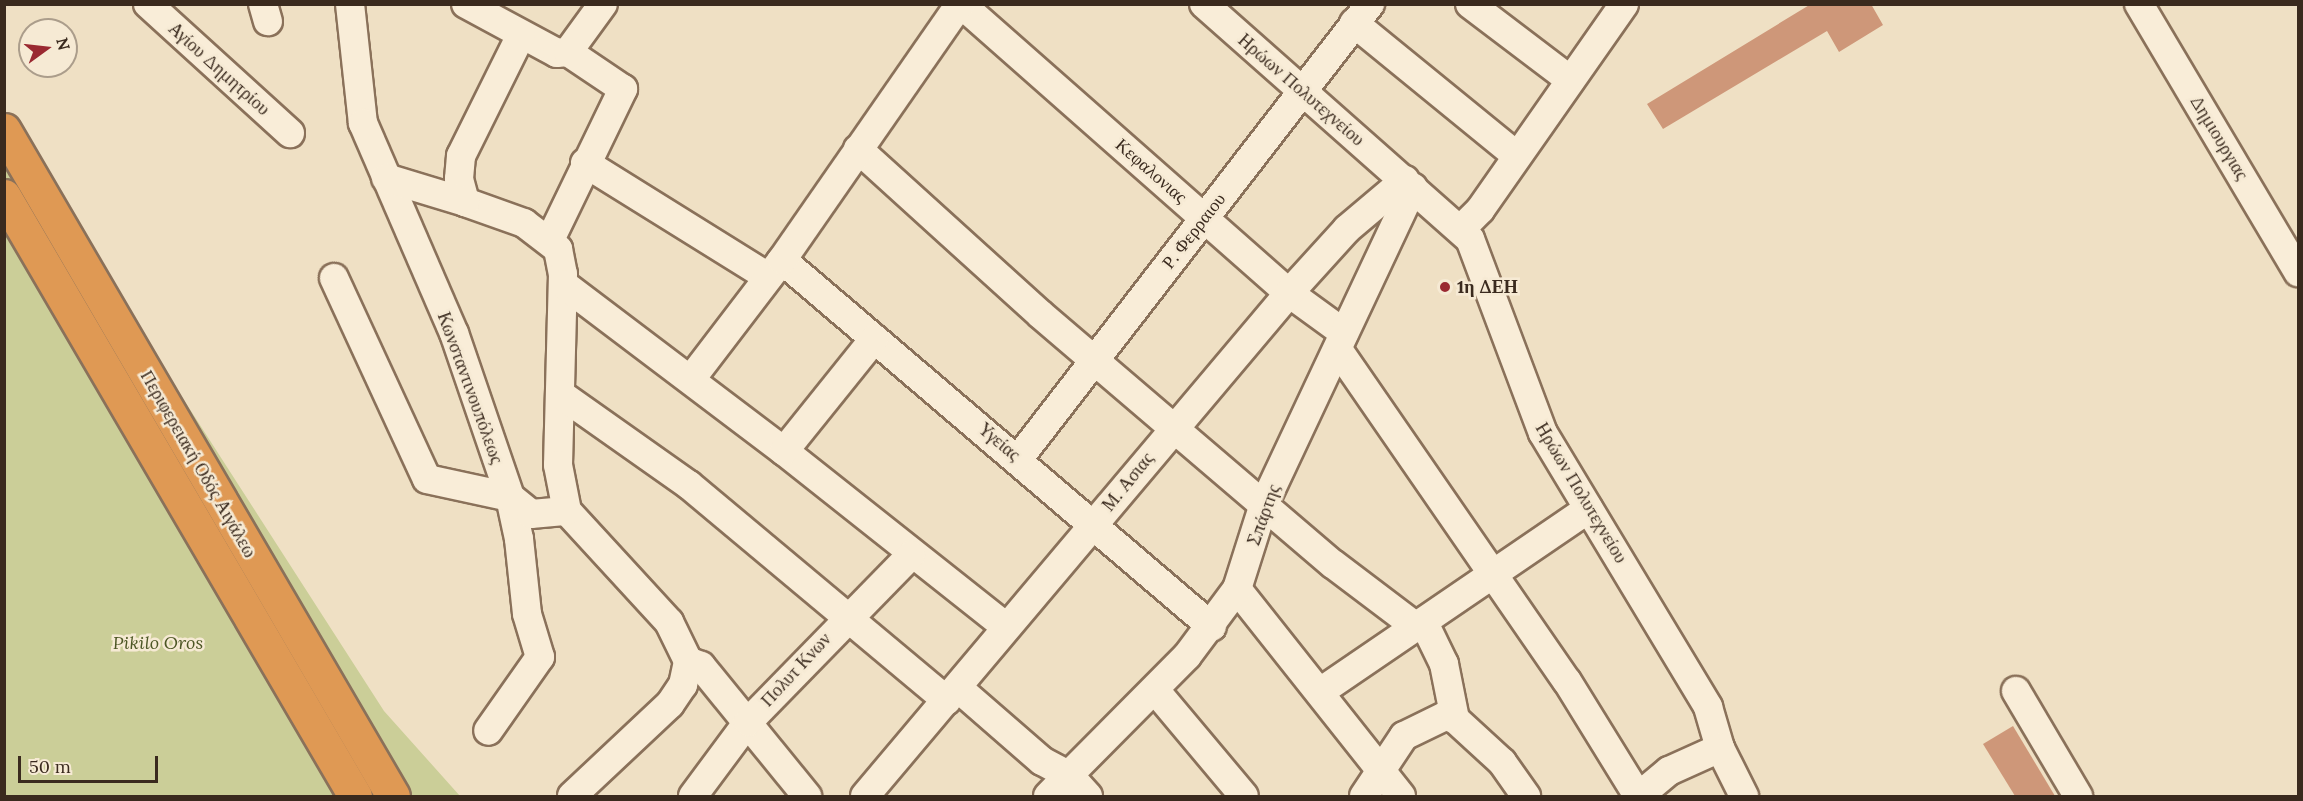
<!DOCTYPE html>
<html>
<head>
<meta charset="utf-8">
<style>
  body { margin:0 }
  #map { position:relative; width:2303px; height:801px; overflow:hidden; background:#efe0c4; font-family:Lora,serif }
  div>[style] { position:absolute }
  .green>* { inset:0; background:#cbce98 }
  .building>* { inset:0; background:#ce9779 }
  .roads { filter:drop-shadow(2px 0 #8a715a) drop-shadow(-2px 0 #8a715a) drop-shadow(0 2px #8a715a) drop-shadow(0 -2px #8a715a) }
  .minor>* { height:28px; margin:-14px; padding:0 14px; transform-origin:14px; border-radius:14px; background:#f9edd8 }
  .highway>* { height:33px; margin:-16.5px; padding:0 16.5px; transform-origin:16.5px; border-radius:16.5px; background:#df9954 }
  .dots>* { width:16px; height:16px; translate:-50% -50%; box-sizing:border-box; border:3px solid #f6ead4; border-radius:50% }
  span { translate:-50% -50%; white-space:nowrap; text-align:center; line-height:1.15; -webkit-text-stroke:5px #f6ead4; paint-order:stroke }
  .street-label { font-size:18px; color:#3a2a1e }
  .poi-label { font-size:18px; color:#3a2a1e; font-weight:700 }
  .left { translate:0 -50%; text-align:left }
  .park-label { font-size:18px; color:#4d5725; font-style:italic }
  .frame { position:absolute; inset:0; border:6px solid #3a2a1e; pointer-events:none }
  .north { position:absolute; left:18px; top:18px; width:60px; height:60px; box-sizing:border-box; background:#f6ead4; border:2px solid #ab9d8b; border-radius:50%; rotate:75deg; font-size:16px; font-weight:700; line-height:24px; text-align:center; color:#3a2a1e }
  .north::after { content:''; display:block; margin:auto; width:21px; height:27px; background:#9a2931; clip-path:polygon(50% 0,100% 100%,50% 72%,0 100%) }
  .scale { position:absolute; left:18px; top:756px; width:140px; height:27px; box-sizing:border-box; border:3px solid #3a2a1e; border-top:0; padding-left:8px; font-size:18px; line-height:21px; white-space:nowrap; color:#3a2a1e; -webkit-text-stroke:4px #f6ead4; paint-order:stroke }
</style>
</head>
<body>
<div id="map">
  <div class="green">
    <div style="clip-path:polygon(5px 122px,384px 711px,460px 796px,5px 796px)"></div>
  </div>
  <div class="building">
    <div style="clip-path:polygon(1811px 4px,1871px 4px,1883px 25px,1839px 52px,1827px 31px,1663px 129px,1647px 104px)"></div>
    <div style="clip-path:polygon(2013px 726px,2055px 796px,2015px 796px,1983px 744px)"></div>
  </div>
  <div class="roads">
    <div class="minor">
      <div style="left:148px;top:4px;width:192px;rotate:42.3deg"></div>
      <div style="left:263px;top:4px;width:18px;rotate:74deg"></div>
      <div style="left:350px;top:4px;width:120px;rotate:83.8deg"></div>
      <div style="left:363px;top:123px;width:229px;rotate:66.6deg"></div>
      <div style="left:454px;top:333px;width:173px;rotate:71.1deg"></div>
      <div style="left:510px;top:497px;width:43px;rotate:77.9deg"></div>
      <div style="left:519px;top:539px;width:75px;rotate:83.9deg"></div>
      <div style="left:527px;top:614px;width:45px;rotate:73.2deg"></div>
      <div style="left:540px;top:657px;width:90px;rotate:125.1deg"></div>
      <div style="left:466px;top:4px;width:103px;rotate:28.3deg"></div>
      <div style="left:557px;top:53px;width:11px;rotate:-5deg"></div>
      <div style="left:568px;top:52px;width:59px;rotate:-53.9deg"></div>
      <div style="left:961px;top:4px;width:437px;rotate:41.4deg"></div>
      <div style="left:1289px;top:293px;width:68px;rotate:36deg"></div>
      <div style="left:1204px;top:4px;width:355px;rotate:41.5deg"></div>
      <div style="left:1470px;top:239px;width:207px;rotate:69.4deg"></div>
      <div style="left:1543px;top:433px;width:320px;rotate:58.9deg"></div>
      <div style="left:1708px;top:707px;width:43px;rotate:73.7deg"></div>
      <div style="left:1720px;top:748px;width:54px;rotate:63.4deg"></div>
      <div style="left:1470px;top:4px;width:126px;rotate:37.2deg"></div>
      <div style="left:2139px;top:4px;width:312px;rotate:59.3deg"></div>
      <div style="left:1354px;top:23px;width:209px;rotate:39.2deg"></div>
      <div style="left:521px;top:35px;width:135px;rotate:116.4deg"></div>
      <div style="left:461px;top:156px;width:23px;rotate:95deg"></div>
      <div style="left:459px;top:179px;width:24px;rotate:75deg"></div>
      <div style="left:465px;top:202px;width:63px;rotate:19.6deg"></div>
      <div style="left:524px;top:223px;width:43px;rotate:37.4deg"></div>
      <div style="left:558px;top:249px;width:25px;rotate:79deg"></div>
      <div style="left:563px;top:274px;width:191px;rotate:91.5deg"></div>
      <div style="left:558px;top:465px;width:47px;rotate:78.9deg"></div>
      <div style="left:567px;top:511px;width:151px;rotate:47.4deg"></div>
      <div style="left:669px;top:622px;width:43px;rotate:64deg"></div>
      <div style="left:688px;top:661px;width:14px;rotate:21deg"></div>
      <div style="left:701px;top:666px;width:168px;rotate:50.8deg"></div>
      <div style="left:858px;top:149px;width:246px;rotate:42.2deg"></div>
      <div style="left:1040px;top:314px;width:385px;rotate:40.5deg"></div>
      <div style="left:1333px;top:564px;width:103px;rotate:37.1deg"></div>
      <div style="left:1415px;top:626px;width:12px;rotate:14deg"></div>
      <div style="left:1427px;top:629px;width:39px;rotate:64deg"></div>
      <div style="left:1444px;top:664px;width:56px;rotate:78.7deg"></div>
      <div style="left:585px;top:163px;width:216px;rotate:31.9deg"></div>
      <div style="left:386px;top:178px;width:83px;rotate:16.9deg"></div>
      <div style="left:1461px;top:229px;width:27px;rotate:-45deg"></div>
      <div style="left:1480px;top:210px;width:251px;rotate:-55deg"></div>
      <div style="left:550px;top:240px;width:168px;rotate:-64.2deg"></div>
      <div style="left:623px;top:89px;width:66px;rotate:-146.1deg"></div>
      <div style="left:782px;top:260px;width:565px;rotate:40.48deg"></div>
      <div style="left:334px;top:278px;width:221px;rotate:65.2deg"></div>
      <div style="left:427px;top:479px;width:85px;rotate:12.2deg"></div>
      <div style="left:510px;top:497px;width:27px;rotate:39deg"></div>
      <div style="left:531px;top:514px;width:36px;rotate:-5deg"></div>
      <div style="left:563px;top:284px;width:277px;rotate:37.1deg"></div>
      <div style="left:784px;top:451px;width:283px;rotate:38.4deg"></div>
      <div style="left:1339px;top:351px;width:401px;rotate:55.4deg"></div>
      <div style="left:1567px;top:681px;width:135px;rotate:58.3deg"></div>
      <div style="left:691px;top:379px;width:150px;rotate:-52.6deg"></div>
      <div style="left:782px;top:260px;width:312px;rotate:-55.2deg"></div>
      <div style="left:560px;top:394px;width:158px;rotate:35.2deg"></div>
      <div style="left:689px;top:485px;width:336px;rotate:39.9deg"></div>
      <div style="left:784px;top:451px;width:144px;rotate:-51.2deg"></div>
      <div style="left:1019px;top:458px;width:574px;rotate:-52.29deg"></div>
      <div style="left:1237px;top:589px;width:264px;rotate:51.6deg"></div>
      <div style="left:958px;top:688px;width:111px;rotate:41deg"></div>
      <div style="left:1042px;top:761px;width:32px;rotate:28deg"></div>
      <div style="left:1070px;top:776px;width:27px;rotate:48deg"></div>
      <div style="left:1155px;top:690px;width:138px;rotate:50deg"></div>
      <div style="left:2016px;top:691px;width:122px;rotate:59.4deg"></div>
      <div style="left:1320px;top:692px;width:325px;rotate:-34.3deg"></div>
      <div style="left:572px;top:796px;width:134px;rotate:-43.2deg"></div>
      <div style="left:670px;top:704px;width:23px;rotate:-56deg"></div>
      <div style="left:683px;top:685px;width:25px;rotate:-78deg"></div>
      <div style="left:693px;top:796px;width:92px;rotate:-53.4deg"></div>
      <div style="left:748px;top:722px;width:233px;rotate:-45.7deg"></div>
      <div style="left:865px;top:796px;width:658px;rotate:-49.87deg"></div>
      <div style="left:1289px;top:293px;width:86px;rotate:-47.8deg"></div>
      <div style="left:1347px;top:229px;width:76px;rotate:-40.2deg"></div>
      <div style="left:1048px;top:796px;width:197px;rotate:-45.2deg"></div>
      <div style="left:1187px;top:656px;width:84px;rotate:-53.3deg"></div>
      <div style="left:1237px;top:589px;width:89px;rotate:-72.4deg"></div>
      <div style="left:1264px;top:504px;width:350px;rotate:-64.8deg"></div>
      <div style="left:1364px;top:796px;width:72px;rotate:-56.3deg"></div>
      <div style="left:1404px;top:736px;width:46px;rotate:-26deg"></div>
      <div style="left:1445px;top:716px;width:10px;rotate:17deg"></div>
      <div style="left:1455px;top:719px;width:64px;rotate:42.5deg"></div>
      <div style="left:1502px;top:762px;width:42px;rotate:54.8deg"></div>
      <div style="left:1639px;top:796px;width:39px;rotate:-40deg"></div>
      <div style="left:1669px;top:771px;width:56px;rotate:-24.3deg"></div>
    </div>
    <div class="highway">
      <div style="left:4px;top:130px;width:771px;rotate:59.71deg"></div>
      <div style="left:4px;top:196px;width:695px;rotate:59.67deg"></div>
    </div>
  </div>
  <div class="dots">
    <div style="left:1445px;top:287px;background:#9a2931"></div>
  </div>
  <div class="street-label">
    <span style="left:219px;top:69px;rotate:42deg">Αγίου Δημητρίου</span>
    <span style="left:1301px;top:90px;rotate:41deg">Ηρώων Πολυτεχνείου</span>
    <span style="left:2219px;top:138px;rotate:59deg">Δημιουργιας</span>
    <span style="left:1151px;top:171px;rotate:41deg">Κεφαλονιας</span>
    <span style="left:1194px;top:231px;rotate:-52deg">Ρ. Φερραιου</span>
    <span style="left:470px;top:388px;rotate:70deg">Κωνσταντινουπόλεως</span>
    <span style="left:999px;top:442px;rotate:40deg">Υγείας</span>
    <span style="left:198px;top:464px;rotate:60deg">Περιφερειακή Οδός Αιγάλεω</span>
    <span style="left:1128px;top:482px;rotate:-51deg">Μ. Ασιας</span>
    <span style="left:1581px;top:493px;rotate:59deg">Ηρώων Πολυτεχνείου</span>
    <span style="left:1264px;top:515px;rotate:-70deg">Σπάρτης</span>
    <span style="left:796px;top:670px;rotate:-47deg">Πολυτ Κνων</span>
  </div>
  <div class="poi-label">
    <span class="left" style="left:1457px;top:287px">1η ΔΕΗ</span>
  </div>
  <div class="park-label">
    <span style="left:158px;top:643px">Pikilo Oros</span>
  </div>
  <div class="frame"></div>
  <div class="north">N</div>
  <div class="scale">50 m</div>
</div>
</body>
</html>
